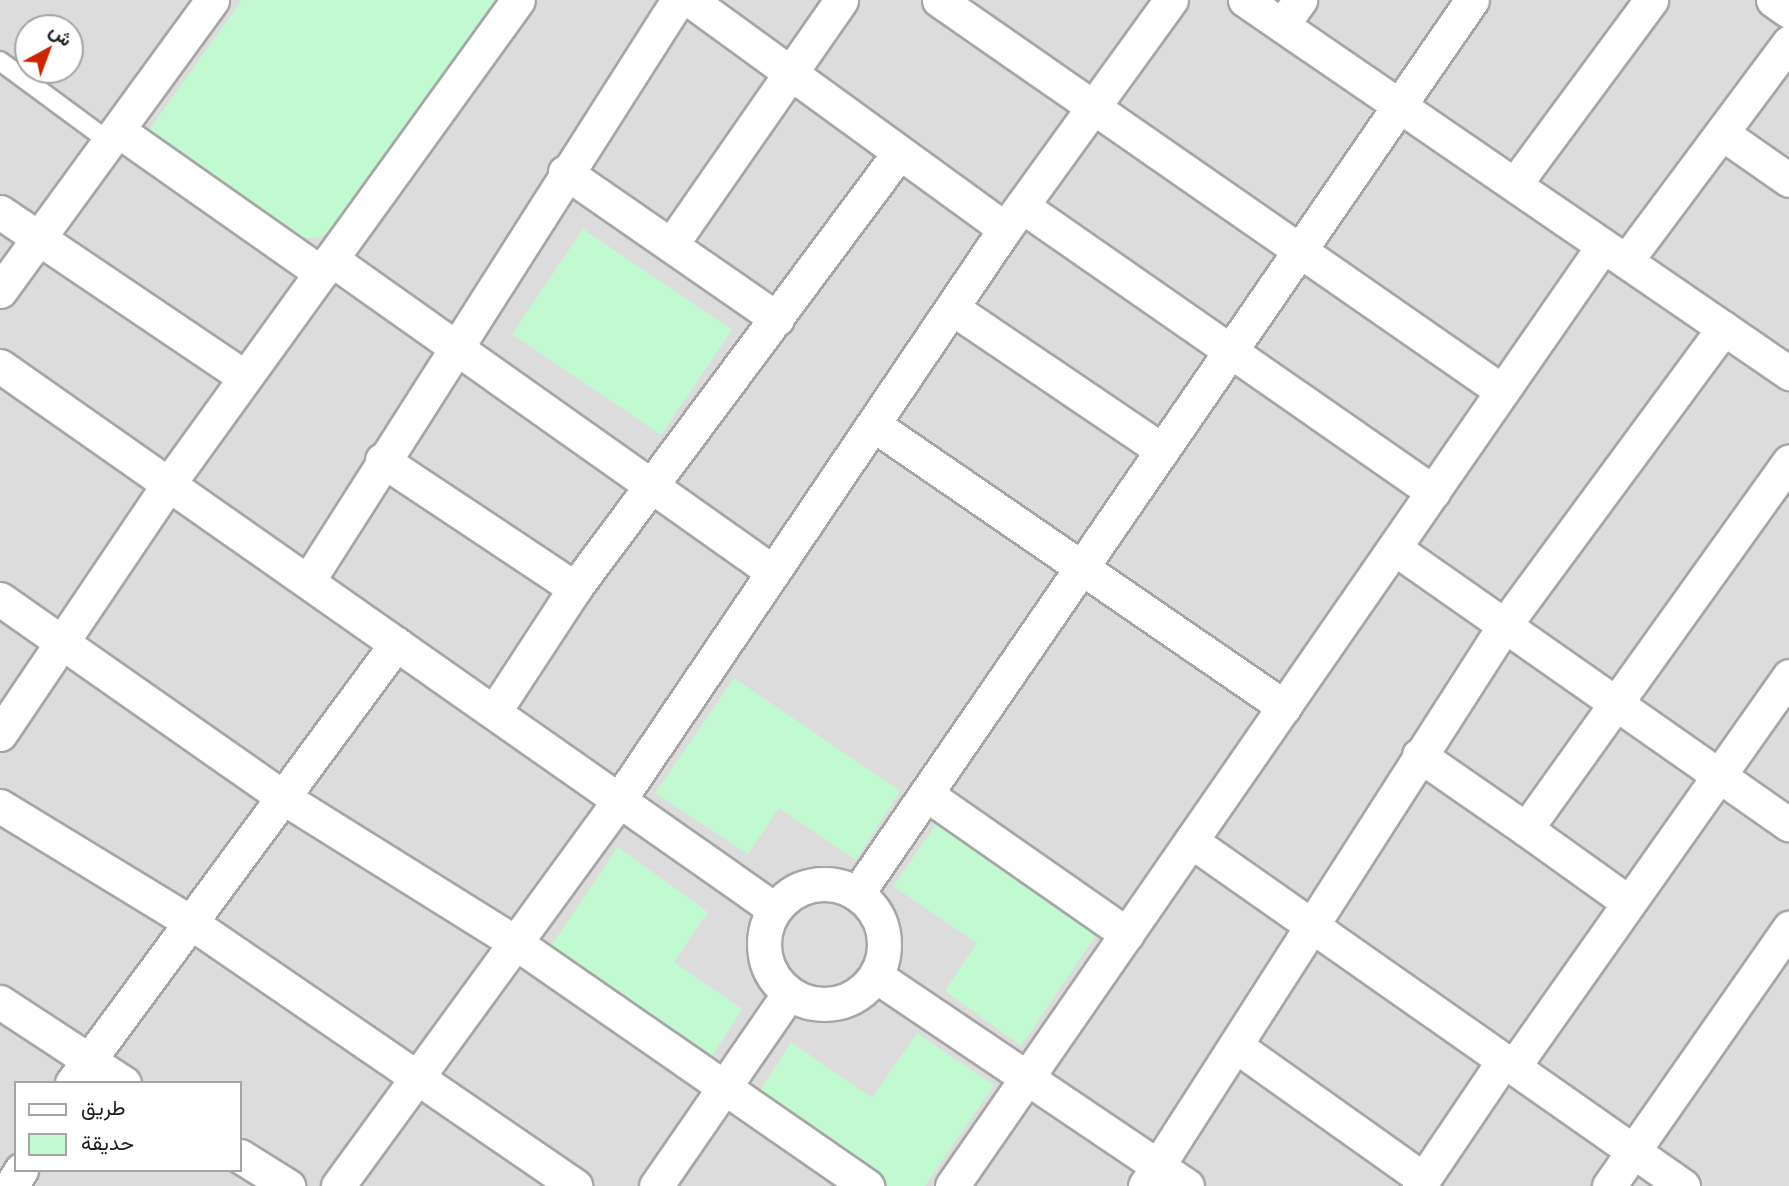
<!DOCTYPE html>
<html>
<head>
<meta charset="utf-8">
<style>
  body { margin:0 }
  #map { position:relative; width:1789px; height:1186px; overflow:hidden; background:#f0eee5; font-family:"PT Sans",Vazirmatn,sans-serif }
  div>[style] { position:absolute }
  .residential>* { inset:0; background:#dddcdc }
  .park>* { inset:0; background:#c1fad0; transform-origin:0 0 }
  .roads { filter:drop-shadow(2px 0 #a6a6a6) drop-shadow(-2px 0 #a6a6a6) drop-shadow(0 2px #a6a6a6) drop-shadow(0 -2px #a6a6a6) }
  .lane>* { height:18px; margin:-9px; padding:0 9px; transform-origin:9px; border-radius:9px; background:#fff }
  .street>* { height:33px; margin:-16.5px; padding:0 16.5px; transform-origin:16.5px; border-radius:16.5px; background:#fff }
  .street>.ring { margin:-16.5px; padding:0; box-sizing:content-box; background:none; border:33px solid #fff; border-radius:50% }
  span { translate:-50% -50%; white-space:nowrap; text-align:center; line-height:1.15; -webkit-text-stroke:5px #fff; paint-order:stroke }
  .legend { position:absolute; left:14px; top:1081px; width:228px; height:91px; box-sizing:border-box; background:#fff; border:2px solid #a5a5a5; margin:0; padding:9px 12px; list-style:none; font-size:21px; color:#1f1f1f }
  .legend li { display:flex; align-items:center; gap:14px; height:35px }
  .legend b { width:35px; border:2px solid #a5a5a5 }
  .north { position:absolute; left:14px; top:14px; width:70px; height:70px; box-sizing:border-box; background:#fff; border:2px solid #a5a5a5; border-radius:50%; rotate:41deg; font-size:19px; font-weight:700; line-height:28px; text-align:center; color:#1f1f1f }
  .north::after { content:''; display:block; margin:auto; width:24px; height:32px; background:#cd2500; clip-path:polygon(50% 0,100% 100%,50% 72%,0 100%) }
</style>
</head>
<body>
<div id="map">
  <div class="residential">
    <div style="clip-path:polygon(evenodd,0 0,1789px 0,1789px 1186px,0 1186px,0 0,28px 28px,70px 28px,70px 70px,28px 70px,28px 28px,0 0,16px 1083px,240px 1083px,240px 1170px,16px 1170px,16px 1083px)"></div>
  </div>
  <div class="park">
    <div style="clip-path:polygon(242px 0,500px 0,341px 224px,319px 238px,297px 237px,147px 133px)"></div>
    <div style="left:583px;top:229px;width:180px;height:127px;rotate:34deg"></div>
    <div style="clip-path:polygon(734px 678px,900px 791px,856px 860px,779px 808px,748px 854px,655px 793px)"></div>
    <div style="clip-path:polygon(940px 819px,1101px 928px,1021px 1046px,945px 991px,977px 943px,893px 886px)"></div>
    <div style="clip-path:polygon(618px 847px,708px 912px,674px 962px,742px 1009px,708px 1063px,547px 952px)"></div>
    <div style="clip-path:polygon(917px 1033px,994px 1085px,925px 1186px,888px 1186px,757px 1096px,791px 1042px,872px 1098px)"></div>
  </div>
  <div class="roads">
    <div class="lane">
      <div style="left:0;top:61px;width:137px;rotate:36.4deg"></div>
    </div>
    <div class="street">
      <div style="left:690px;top:0;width:389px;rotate:36deg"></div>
      <div style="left:939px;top:0;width:685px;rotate:34.78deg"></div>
      <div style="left:1245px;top:0;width:660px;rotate:34.44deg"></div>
      <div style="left:1773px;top:0;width:19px;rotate:35deg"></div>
      <div style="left:1282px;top:25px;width:31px;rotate:-54deg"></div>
      <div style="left:119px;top:131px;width:247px;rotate:35.1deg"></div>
      <div style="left:1723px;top:134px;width:80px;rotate:34.9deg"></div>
      <div style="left:565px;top:172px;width:258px;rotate:34.7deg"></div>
      <div style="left:1515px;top:184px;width:229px;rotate:-53.5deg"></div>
      <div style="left:1022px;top:206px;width:501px;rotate:34.83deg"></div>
      <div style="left:0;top:212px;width:295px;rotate:34deg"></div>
      <div style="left:671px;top:245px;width:298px;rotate:-55.2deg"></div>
      <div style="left:331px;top:259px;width:542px;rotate:35.3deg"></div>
      <div style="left:1626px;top:261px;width:273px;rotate:-53.3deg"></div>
      <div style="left:0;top:291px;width:360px;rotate:-53.9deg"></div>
      <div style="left:952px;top:308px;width:254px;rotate:34.1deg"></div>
      <div style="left:0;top:366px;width:945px;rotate:35.05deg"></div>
      <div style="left:874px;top:425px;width:498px;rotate:34.5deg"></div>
      <div style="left:382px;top:460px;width:232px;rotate:33.6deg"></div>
      <div style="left:1394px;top:548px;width:482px;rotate:35deg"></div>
      <div style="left:308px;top:581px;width:689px;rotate:-57.51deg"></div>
      <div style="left:0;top:599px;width:347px;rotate:35deg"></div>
      <div style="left:284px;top:798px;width:270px;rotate:32deg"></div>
      <div style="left:513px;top:941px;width:431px;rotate:34.7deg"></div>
      <div style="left:494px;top:712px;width:148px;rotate:-56.8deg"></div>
      <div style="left:575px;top:588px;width:542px;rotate:-53.32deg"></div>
      <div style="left:0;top:734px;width:299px;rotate:-56deg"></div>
      <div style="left:167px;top:486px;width:599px;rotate:-54.16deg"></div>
      <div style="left:1419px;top:755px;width:130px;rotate:34.7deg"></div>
      <div style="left:1526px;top:829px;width:452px;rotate:-54.4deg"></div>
      <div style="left:926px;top:794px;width:245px;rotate:34.9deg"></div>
      <div style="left:0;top:806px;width:223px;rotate:31.4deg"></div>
      <div style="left:190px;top:922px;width:467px;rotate:34.4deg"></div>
      <div style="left:1526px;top:829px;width:125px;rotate:35.6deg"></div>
      <div style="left:1191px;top:841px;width:601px;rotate:35.04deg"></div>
      <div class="ring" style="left:764px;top:884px;width:87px;height:87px"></div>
      <div style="left:857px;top:894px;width:1085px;rotate:-55.48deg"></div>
      <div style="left:876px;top:976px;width:375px;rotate:34deg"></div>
      <div style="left:0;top:1002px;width:148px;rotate:33.2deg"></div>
      <div style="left:1236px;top:1046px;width:229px;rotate:35.4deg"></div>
      <div style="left:1514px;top:1066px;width:477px;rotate:-54.8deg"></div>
      <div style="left:72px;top:1083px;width:546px;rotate:-53.57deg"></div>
      <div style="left:240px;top:1156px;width:57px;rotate:32deg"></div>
      <div style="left:11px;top:1186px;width:19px;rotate:-58deg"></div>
      <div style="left:338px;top:1186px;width:477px;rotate:-53.9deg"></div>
      <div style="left:619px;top:800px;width:689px;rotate:-55.94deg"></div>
      <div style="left:1005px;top:229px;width:283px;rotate:-54.1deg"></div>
      <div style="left:656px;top:1186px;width:234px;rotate:-55.4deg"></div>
      <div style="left:952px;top:1186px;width:1143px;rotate:-55.3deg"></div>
      <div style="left:1145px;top:1186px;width:665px;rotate:-57.34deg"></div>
      <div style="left:1504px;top:626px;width:370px;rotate:-53.6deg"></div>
      <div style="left:1419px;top:1186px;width:152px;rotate:-56deg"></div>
      <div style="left:1609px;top:1186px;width:315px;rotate:-55.1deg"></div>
    </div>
  </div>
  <ul class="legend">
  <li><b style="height:9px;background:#fff"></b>طريق</li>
  <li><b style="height:19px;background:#c1fad0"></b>حديقة</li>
  </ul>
  <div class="north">ش</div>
</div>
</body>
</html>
